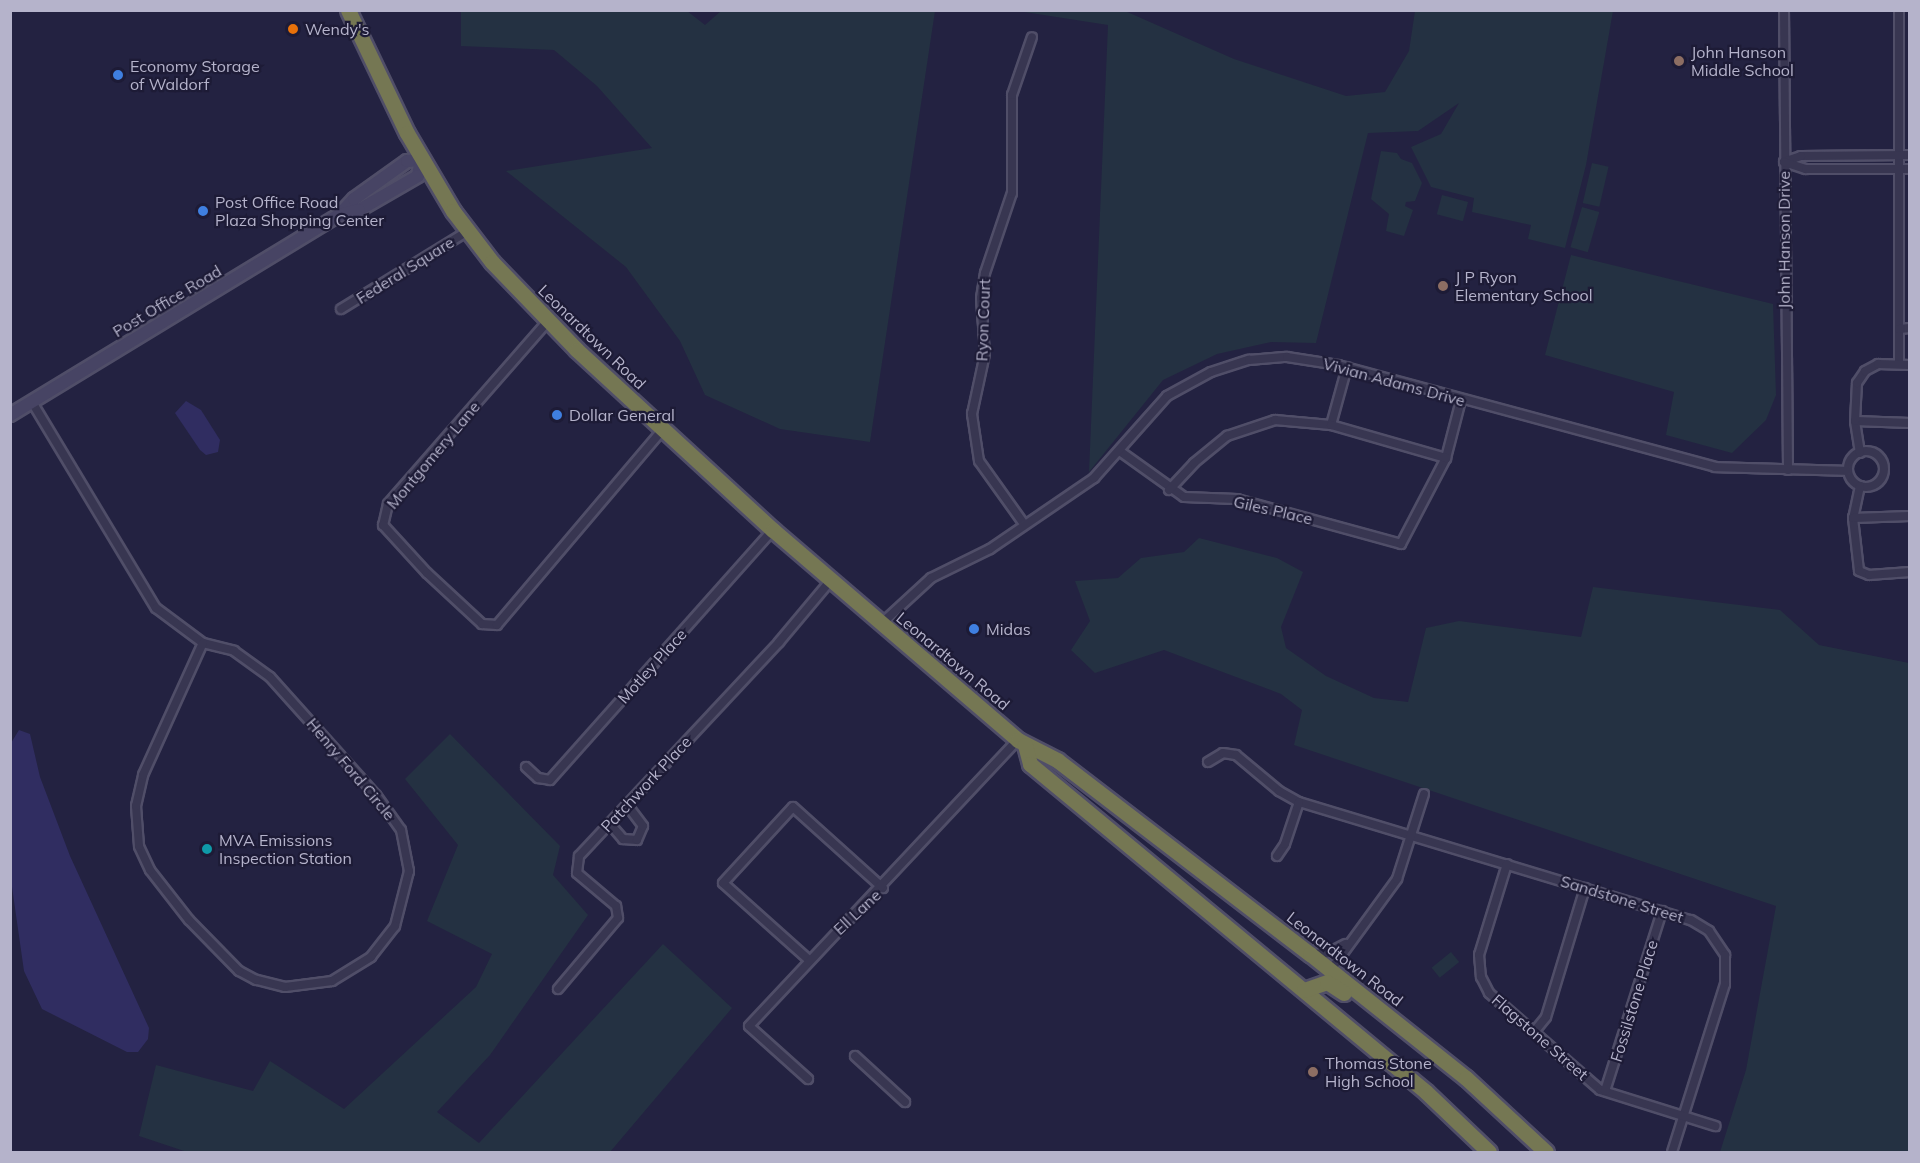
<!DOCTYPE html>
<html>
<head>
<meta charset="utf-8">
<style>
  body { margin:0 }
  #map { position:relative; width:1920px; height:1163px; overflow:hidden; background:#232241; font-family:Mulish,sans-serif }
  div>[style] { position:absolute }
  .green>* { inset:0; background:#243142; transform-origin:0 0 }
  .water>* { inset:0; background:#302d61 }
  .roads { filter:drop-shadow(2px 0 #504e68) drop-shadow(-2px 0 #504e68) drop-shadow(0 2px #504e68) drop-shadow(0 -2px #504e68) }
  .street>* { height:8px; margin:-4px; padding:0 4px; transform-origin:4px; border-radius:4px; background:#383651 }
  .street>.ring { margin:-4px; padding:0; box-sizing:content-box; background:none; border:8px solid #383651; border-radius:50% }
  .secondary>* { height:12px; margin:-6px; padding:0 6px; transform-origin:6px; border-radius:6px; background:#474464 }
  .highway>* { height:15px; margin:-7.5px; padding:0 7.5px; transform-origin:7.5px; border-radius:7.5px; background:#757753 }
  .dots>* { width:16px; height:16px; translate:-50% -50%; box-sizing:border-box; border:3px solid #1d1b36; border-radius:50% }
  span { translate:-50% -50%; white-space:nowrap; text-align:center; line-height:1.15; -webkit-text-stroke:4.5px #1d1b36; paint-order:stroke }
  .poi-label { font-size:16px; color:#b5b3cb }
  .left { translate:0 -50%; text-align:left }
  .street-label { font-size:16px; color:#b5b3cb }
  .frame { position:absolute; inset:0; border:12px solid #b5b3cb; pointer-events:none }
</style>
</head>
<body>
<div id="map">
  <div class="green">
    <div style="clip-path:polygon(461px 11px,687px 11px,705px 25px,721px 11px,935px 11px,870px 442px,780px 429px,705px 395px,680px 341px,626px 267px,506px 171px,652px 148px,597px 86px,554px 50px,461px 46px)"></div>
    <div style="clip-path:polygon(1018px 11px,1125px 11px,1234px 59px,1346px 96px,1385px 92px,1409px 51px,1415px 11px,1613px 11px,1586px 165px,1565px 248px,1528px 239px,1531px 225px,1472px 212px,1474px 198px,1431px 187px,1411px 147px,1441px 134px,1459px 103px,1418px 131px,1368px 133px,1316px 343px,1271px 342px,1217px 354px,1163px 380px,1089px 472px,1108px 25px)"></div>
    <div style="clip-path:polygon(1381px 151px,1397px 153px,1401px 159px,1412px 163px,1422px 183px,1415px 201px,1406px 202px,1405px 206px,1413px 210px,1404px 236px,1386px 231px,1389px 214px,1371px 199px)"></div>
    <div style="left:1592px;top:163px;width:17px;height:41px;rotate:13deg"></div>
    <div style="left:1442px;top:195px;width:27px;height:20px;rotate:15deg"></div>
    <div style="left:1582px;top:207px;width:18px;height:42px;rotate:16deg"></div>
    <div style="clip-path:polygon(1571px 255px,1773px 304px,1776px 395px,1766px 420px,1732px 453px,1666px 435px,1674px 392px,1545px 355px)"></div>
    <div style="clip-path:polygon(1199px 538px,1277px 558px,1303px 572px,1281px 627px,1286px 648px,1326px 676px,1374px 698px,1408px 702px,1426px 628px,1459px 621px,1581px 637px,1593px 587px,1780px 610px,1819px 645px,1909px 663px,1909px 1152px,1720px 1152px,1746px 1070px,1776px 906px,1294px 745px,1302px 710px,1281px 694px,1164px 650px,1095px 673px,1071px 650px,1090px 621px,1075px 581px,1118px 578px,1141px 558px,1184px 552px)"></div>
    <div style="clip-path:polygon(450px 734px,560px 846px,553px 875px,588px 915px,490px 1055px,437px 1112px,479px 1143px,663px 944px,732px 1008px,610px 1152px,187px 1152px,139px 1136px,156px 1065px,253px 1091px,270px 1061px,344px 1109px,476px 987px,492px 954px,427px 921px,458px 845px,405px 779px)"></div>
    <div style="left:1451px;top:952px;width:13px;height:25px;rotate:51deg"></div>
  </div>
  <div class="water">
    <div style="clip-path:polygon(186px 401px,201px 410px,220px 440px,218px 452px,206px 455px,200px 450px,175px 413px)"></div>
    <div style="clip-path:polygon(19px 730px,30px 734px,40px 777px,70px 856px,149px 1028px,148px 1039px,138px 1052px,127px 1052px,42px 1009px,24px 971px,10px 873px,11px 743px)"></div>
  </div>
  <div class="roads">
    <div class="street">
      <div style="left:1784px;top:10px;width:460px;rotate:89.5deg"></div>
      <div style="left:1899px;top:10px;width:353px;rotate:90deg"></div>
      <div style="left:1910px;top:155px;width:109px;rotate:179.5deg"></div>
      <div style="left:1801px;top:156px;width:18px;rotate:161deg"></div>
      <div style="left:1784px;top:162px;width:23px;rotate:18deg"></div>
      <div style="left:1806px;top:169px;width:104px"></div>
      <div style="left:341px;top:309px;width:149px;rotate:-31.6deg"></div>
      <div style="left:548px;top:321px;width:243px;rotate:131.2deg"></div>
      <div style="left:388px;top:504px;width:22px;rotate:103deg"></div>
      <div style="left:383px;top:525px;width:65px;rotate:47.5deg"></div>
      <div style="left:427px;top:573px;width:75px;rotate:42.8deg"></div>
      <div style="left:482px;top:624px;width:15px;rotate:4deg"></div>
      <div style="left:497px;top:625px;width:257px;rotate:-49.7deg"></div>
      <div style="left:1899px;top:329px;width:11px;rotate:-5deg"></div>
      <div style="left:32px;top:402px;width:240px;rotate:59deg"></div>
      <div style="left:156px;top:608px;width:59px;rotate:36.7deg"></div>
      <div style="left:1855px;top:421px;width:55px;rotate:2.1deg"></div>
      <div style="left:1331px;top:425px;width:60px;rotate:-74.6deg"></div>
      <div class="ring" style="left:1848px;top:451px;width:28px;height:28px"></div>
      <div style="left:1121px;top:452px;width:77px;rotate:35.5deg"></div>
      <div style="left:1184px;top:497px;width:53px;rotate:2.2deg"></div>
      <div style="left:1237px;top:499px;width:170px;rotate:15.3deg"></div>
      <div style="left:1401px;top:544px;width:97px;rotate:-62.4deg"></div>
      <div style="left:1446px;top:458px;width:60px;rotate:-75.5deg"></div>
      <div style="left:1860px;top:453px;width:32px;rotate:-99deg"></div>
      <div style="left:1855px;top:421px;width:38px;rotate:-87deg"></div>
      <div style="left:1857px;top:383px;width:14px;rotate:-56deg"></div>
      <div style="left:1865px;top:371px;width:15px;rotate:-28deg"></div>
      <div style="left:1878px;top:364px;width:32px;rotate:2deg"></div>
      <div style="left:1860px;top:486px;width:33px;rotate:102deg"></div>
      <div style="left:1853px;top:518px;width:53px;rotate:83.5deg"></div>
      <div style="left:1859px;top:571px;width:11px;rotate:22deg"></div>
      <div style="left:1869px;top:575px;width:41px;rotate:-4.2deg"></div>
      <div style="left:1169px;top:490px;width:37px;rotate:-47deg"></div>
      <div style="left:1194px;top:463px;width:43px;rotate:-39.3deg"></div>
      <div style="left:1227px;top:436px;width:51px;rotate:-18.4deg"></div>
      <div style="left:1275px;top:420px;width:56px;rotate:5.1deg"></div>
      <div style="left:1331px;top:425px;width:120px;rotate:16deg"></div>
      <div style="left:1853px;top:518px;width:57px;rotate:-2deg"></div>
      <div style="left:1024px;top:524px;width:77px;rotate:-125.5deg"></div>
      <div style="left:979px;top:461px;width:48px;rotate:-98.5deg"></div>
      <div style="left:972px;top:414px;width:61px;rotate:-77.8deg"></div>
      <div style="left:985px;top:354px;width:56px;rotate:-94.1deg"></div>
      <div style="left:981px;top:298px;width:25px;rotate:-81deg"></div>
      <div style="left:985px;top:273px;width:84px;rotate:-71.4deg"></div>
      <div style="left:1012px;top:193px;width:98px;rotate:-90deg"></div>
      <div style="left:1012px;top:95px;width:61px;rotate:-71deg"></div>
      <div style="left:881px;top:624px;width:68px;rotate:-42.6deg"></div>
      <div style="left:931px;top:578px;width:66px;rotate:-26.2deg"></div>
      <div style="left:990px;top:549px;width:126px;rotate:-34.3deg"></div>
      <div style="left:1094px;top:478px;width:110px;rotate:-48.3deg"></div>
      <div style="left:1167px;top:396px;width:50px;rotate:-28.6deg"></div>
      <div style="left:1211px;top:372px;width:40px;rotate:-18deg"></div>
      <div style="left:1249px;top:360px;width:38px;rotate:-5deg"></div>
      <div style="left:1287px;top:357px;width:52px;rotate:8.9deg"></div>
      <div style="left:1338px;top:365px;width:391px;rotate:15.1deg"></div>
      <div style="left:1715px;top:467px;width:133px;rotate:1.7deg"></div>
      <div style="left:203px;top:643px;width:32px;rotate:14deg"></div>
      <div style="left:234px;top:651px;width:44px;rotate:35.8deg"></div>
      <div style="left:270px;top:677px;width:159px;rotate:48.1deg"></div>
      <div style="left:376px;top:795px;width:43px;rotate:54.5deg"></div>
      <div style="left:401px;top:830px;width:42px;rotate:79deg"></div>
      <div style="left:409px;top:871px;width:57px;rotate:104.3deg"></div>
      <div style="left:395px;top:926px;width:39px;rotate:128deg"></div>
      <div style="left:371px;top:957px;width:46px;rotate:148.4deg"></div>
      <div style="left:332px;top:981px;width:47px;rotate:172.7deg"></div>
      <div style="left:285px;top:987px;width:30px;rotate:-166deg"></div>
      <div style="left:256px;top:980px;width:19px;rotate:-152deg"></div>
      <div style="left:239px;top:971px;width:71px;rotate:-134.4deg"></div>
      <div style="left:189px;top:920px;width:63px;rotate:-128deg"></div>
      <div style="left:150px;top:870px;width:26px;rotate:-115deg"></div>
      <div style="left:139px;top:846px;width:40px;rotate:-94.3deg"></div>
      <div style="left:136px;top:806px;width:32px;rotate:-77deg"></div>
      <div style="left:143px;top:775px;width:145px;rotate:-65.6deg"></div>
      <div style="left:1208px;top:762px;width:17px;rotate:-31deg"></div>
      <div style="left:1223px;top:753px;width:13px;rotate:9deg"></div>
      <div style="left:1236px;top:755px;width:56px;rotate:39.9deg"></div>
      <div style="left:1279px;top:791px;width:23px;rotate:29deg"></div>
      <div style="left:1299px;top:802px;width:409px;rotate:16.8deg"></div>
      <div style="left:1691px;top:920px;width:21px;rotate:31deg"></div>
      <div style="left:1709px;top:931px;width:29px;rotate:56deg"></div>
      <div style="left:1725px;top:955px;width:29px;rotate:90deg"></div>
      <div style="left:1725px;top:984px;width:176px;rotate:107.5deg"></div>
      <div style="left:526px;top:767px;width:16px;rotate:43deg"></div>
      <div style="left:538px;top:778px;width:12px;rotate:9deg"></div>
      <div style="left:550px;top:780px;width:335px;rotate:-48.3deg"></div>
      <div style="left:610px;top:824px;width:20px;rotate:49deg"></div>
      <div style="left:623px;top:839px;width:14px;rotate:4deg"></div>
      <div style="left:637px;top:840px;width:15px;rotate:-67deg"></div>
      <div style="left:643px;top:826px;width:26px;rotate:-127deg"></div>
      <div style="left:1277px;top:856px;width:14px;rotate:-56deg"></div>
      <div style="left:1285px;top:844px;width:44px;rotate:-71.6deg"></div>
      <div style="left:1507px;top:864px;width:95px;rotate:107.1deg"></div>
      <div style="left:1479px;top:955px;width:22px;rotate:85deg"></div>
      <div style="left:1481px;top:977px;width:18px;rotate:63deg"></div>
      <div style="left:1489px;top:993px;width:147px;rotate:41.1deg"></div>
      <div style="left:1600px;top:1090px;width:121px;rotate:17.4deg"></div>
      <div style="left:1310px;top:954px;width:18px;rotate:-3deg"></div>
      <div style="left:1328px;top:953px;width:20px;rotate:-27deg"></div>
      <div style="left:809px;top:960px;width:115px;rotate:-138.2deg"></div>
      <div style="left:723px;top:883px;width:103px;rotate:-47.4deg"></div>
      <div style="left:793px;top:807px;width:121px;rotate:42deg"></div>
      <div style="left:1330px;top:971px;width:114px;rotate:-53.9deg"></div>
      <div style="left:1397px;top:879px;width:89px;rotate:-72.4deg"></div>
      <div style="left:558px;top:989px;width:93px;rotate:-49.8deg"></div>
      <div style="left:618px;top:918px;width:12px;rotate:-99deg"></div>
      <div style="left:616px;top:906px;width:51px;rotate:-139.8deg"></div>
      <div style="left:577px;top:873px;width:17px;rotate:-83deg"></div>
      <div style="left:579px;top:856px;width:293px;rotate:-46.9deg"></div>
      <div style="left:779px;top:642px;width:81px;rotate:-50deg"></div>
      <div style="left:1534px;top:1032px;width:19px;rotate:-51deg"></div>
      <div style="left:1546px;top:1017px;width:135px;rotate:-73.2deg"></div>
      <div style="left:855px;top:1056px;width:68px;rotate:42.6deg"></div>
      <div style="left:808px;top:1079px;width:79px;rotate:-138.1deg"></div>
      <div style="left:749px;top:1026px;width:393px;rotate:-46.8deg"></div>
      <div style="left:1605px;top:1091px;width:189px;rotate:-72.4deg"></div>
    </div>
    <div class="secondary">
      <div style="left:10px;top:415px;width:385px;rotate:-31.3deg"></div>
      <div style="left:339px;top:215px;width:22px;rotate:-47deg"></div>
      <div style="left:354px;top:199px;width:65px;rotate:-35.6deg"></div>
      <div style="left:407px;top:161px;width:14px;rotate:-4deg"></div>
      <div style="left:421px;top:160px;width:16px;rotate:101deg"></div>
      <div style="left:418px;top:176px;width:68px;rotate:150deg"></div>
      <div style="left:359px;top:210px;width:21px;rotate:166deg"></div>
    </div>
    <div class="highway">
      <div style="left:348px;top:10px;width:136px;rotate:64.4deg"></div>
      <div style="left:407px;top:133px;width:91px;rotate:59.5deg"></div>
      <div style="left:453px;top:211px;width:64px;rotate:52.6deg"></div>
      <div style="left:492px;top:262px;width:122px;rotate:46deg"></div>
      <div style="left:577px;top:350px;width:266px;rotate:42.6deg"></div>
      <div style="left:773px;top:530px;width:323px;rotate:40.6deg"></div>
      <div style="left:1018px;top:740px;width:44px;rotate:27.1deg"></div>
      <div style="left:1057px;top:760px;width:319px;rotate:37.5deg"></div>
      <div style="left:1310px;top:954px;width:199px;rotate:38.5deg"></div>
      <div style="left:1466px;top:1078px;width:109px;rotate:42.8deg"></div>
      <div style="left:1025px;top:745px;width:20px;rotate:75deg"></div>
      <div style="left:1030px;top:764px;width:514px;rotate:39.63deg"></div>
      <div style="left:1426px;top:1092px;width:87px;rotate:43.6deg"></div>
      <div style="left:1304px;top:990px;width:24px;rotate:-19deg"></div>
      <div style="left:1327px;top:982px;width:20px;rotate:33deg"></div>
    </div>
  </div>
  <div class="dots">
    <div style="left:293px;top:29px;background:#e8710a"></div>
    <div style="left:1679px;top:61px;background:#8d6e63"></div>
    <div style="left:118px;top:75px;background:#3f7fe0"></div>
    <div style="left:203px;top:211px;background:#3f7fe0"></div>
    <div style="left:1443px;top:286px;background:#8d6e63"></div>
    <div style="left:557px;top:415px;background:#3f7fe0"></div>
    <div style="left:974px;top:629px;background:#3f7fe0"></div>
    <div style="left:207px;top:849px;background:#0f9aa8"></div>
    <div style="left:1313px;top:1072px;background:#8d6e63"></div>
  </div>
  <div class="poi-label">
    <span class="left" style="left:305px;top:29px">Wendy's</span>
    <span class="left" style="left:1691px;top:61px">John Hanson<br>Middle School</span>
    <span class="left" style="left:130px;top:75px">Economy Storage<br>of Waldorf</span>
    <span class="left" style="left:215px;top:211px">Post Office Road<br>Plaza Shopping Center</span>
    <span class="left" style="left:1455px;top:286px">J P Ryon<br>Elementary School</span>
    <span class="left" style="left:569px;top:415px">Dollar General</span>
    <span class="left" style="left:986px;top:629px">Midas</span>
    <span class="left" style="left:219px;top:849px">MVA Emissions<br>Inspection Station</span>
    <span class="left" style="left:1325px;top:1072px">Thomas Stone<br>High School</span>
  </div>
  <div class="street-label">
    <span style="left:1784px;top:240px;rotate:-90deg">John Hanson Drive</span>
    <span style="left:405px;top:270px;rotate:-32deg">Federal Square</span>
    <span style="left:167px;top:301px;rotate:-31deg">Post Office Road</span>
    <span style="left:983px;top:320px;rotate:-88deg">Ryon Court</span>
    <span style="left:592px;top:337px;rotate:44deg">Leonardtown Road</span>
    <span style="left:1394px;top:382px;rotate:15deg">Vivian Adams Drive</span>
    <span style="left:433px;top:455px;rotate:-50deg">Montgomery Lane</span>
    <span style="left:1273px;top:510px;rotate:13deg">Giles Place</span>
    <span style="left:953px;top:661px;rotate:40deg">Leonardtown Road</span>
    <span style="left:652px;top:666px;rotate:-48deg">Motley Place</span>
    <span style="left:351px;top:769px;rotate:50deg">Henry Ford Circle</span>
    <span style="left:646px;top:784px;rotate:-47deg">Patchwork Place</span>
    <span style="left:1622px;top:899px;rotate:17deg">Sandstone Street</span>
    <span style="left:857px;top:912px;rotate:-43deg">Ell Lane</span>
    <span style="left:1345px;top:959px;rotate:38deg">Leonardtown Road</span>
    <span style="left:1634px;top:1001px;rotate:-73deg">Fossilstone Place</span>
    <span style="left:1540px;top:1037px;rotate:41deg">Flagstone Street</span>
  </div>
  <div class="frame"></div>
</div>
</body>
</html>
